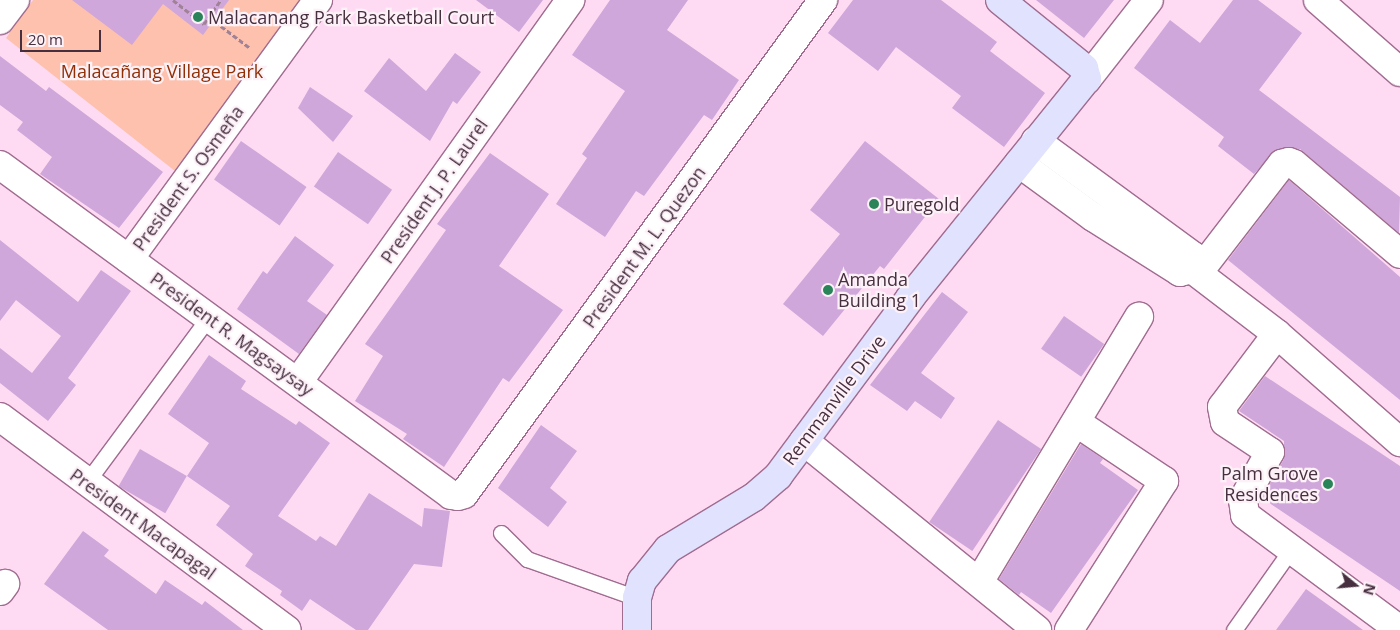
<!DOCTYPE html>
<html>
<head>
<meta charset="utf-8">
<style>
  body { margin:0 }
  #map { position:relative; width:1400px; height:630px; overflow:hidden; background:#ffdbf3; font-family:"Open Sans",sans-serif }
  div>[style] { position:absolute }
  .green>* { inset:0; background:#fdc1ad }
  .building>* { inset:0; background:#cfa7da; transform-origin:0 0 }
  .path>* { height:3px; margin-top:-1.5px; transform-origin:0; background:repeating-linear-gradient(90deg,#a08296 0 5px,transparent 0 7.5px) }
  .roads { filter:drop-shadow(1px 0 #a06c90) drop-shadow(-1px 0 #a06c90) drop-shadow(0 1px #a06c90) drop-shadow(0 -1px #a06c90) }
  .service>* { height:15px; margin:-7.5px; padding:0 7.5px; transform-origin:7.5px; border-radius:7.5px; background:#fff }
  .minor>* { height:28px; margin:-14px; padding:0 14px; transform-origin:14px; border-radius:14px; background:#fff }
  .secondary>* { height:28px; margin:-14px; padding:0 14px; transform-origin:14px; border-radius:14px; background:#e0e2fe }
  .dots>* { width:14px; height:14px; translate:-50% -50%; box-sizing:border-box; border:2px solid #fdf1f8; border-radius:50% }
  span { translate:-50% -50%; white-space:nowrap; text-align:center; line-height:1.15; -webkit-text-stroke:4.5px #fdf1f8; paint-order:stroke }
  .poi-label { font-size:18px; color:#462f3f }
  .left { translate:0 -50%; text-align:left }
  .right { translate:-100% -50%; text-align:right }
  .park-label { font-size:18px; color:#902f06 }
  .street-label { font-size:18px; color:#462f3f }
  .north { position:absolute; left:1330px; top:560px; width:50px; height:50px; -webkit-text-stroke:4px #fdf1f8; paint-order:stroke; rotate:107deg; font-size:14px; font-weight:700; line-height:20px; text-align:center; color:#462f3f }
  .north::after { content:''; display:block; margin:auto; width:18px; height:22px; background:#462f3f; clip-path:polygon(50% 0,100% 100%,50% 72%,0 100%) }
  .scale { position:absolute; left:20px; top:30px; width:81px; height:22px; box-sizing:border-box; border:2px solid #462f3f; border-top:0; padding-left:6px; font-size:15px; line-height:18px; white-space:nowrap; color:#462f3f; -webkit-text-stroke:4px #fdf1f8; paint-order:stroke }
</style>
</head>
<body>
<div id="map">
  <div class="green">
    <div style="clip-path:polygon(33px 0,303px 0,175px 171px,6px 38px)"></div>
  </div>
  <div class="building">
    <div style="clip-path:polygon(72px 0,229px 0,203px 35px,163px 4px,132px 45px)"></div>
    <div style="clip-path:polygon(476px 0,543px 0,519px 32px)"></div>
    <div style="clip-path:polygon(610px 0,688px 0,667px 30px,739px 80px,712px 120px,704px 115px,644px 196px,636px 191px,605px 237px,556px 204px,587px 158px,582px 154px,625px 91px,572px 55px)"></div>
    <div style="clip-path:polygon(853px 0,941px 0,997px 42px,990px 51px,1045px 93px,1004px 147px,952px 108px,961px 96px,896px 47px,878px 71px,828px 33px)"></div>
    <div style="clip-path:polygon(1036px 0,1114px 0,1084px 38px)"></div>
    <div style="clip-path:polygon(1233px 0,1258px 0,1302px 33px,1259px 90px,1400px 197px,1399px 233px,1300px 149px,1277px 149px,1254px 174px,1218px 146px,1224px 137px,1134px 68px,1170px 20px,1200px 43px)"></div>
    <div style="clip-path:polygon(455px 53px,481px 72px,457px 104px,453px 101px,430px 141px,364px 91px,389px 58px,426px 91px)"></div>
    <div style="clip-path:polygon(0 56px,46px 91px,49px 87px,163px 172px,119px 228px,40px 174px,52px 157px,17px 130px,23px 122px,0 105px)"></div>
    <div style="clip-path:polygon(310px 87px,353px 116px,333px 142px,298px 108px)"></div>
    <div style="left:241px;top:141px;width:80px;height:47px;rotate:35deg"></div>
    <div style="clip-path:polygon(865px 141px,939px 199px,884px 269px,880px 266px,823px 336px,783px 304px,840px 234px,810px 210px)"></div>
    <div style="left:338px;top:152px;width:66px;height:42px;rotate:35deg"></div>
    <div style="clip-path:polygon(490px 153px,549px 194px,499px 266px,563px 310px,509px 382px,503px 378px,444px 467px,403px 439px,407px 434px,355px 401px,383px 356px,365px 344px,446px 230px,437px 224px)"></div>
    <div style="clip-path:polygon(1289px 180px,1400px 277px,1400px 400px,1228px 260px)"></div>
    <div style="clip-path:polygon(295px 236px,334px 265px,307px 301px,327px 315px,299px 354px,237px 309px,263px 271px,267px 274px)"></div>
    <div style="clip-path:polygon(0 240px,78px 302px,101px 270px,131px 291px,68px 378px,76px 385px,48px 421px,0 383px,0 348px,32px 373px,61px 336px,16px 300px,0 321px)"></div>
    <div style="clip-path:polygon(942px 292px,968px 312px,921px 373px,955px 398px,941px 419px,915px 401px,907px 411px,870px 385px)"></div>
    <div style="left:1064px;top:316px;width:49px;height:40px;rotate:35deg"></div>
    <div style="clip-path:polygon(209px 355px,246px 381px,241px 389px,296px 425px,299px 421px,330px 443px,278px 516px,316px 541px,320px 536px,336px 546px,369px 493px,422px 527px,424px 508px,450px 511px,442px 567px,414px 564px,368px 630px,356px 630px,310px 599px,302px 611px,280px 595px,282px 591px,245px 566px,253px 554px,216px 525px,230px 506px,187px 476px,209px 443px,168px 414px)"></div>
    <div style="clip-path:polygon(1265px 376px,1400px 466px,1400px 591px,1262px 498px,1284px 459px,1284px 441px,1239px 411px)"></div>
    <div style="left:998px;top:420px;width:52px;height:123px;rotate:34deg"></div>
    <div style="clip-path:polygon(541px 425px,577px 451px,550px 488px,567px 502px,548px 527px,498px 488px)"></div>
    <div style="clip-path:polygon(1081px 444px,1103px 459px,1100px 463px,1138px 490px,1051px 613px,1021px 592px,1019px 595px,999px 579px)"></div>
    <div style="left:140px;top:449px;width:54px;height:43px;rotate:30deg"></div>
    <div style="clip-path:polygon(83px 531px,109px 550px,104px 556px,156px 594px,165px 580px,202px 605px,205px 601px,243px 630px,108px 630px,44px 584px)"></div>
    <div style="clip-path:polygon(1306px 589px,1363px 630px,1276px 630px)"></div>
  </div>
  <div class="path">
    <div style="left:173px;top:0;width:39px;rotate:38deg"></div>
    <div style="left:204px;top:24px;width:29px;rotate:-55deg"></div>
    <div style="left:209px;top:17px;width:51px;rotate:37.1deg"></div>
  </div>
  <div class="roads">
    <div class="service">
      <div style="left:86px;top:483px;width:207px;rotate:-53.5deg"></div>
      <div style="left:501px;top:533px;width:37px;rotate:45deg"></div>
      <div style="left:527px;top:559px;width:117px;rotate:19.5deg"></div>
      <div style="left:1234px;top:630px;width:100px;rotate:-54.7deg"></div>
    </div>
    <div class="minor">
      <div style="left:1318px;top:0;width:109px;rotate:41.3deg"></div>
      <div style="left:0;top:20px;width:25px;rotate:-53deg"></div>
      <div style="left:1087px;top:79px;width:100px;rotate:-51.9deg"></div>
      <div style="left:1019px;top:163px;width:92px;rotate:36.1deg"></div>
      <div style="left:1093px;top:217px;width:103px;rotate:32.3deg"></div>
      <div style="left:1180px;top:272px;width:12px;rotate:-14deg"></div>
      <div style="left:1192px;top:269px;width:13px;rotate:-86deg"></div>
      <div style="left:1193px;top:256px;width:195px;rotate:-143.8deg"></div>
      <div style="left:0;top:165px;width:559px;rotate:36.19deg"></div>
      <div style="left:451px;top:495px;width:7px;rotate:8deg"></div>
      <div style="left:458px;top:496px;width:6px;rotate:-18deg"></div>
      <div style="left:464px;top:494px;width:611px;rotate:-53.99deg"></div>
      <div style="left:129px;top:259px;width:321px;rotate:-53.9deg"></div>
      <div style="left:1192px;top:269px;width:107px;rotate:37.4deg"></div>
      <div style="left:1277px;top:334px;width:164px;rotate:41.3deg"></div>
      <div style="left:1198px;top:273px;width:138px;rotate:-52.4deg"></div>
      <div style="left:1282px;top:164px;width:7px;rotate:-16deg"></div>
      <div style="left:1289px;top:162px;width:5px;rotate:22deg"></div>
      <div style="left:1294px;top:164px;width:139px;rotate:40.3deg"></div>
      <div style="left:1277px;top:334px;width:91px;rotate:127deg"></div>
      <div style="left:1222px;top:407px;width:15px;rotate:79deg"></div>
      <div style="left:1225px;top:422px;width:54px;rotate:33.7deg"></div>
      <div style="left:1270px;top:452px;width:55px;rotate:119.4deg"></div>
      <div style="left:1243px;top:500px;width:15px;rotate:82deg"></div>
      <div style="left:1245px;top:515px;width:193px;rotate:36.6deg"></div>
      <div style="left:298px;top:382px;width:469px;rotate:-54.5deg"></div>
      <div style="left:0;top:417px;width:357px;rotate:36.6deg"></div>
      <div style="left:804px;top:441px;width:300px;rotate:39deg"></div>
      <div style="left:979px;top:582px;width:310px;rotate:-58.9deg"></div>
      <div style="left:0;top:591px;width:9px;rotate:-54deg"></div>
      <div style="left:1069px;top:630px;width:177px;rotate:-57.5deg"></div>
      <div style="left:1164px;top:481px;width:106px;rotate:-146.2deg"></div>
    </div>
    <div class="secondary">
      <div style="left:637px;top:630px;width:32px;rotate:-90deg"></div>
      <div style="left:637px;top:598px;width:18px;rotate:-74deg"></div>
      <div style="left:642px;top:581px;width:41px;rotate:-50.9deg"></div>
      <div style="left:668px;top:549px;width:100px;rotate:-31.2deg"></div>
      <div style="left:754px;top:497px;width:32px;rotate:-41deg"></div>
      <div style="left:778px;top:476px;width:222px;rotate:-53.4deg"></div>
      <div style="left:910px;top:298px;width:282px;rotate:-51.1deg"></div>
      <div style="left:1087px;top:79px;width:11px;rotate:-105deg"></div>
      <div style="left:1084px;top:68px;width:108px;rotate:-141deg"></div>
    </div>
  </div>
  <div class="dots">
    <div style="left:198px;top:17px;background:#2a845a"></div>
    <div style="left:874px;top:204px;background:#2a845a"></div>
    <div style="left:828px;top:290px;background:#2a845a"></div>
    <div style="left:1328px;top:484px;background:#2a845a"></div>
  </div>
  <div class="poi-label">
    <span class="left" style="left:208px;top:17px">Malacanang Park Basketball Court</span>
    <span class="left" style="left:884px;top:204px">Puregold</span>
    <span class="left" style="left:838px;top:290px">Amanda<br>Building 1</span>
    <span class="right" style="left:1318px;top:484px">Palm Grove<br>Residences</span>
  </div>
  <div class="park-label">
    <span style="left:162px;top:71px">Malacañang Village Park</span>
  </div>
  <div class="street-label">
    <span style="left:188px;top:178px;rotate:-54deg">President S. Osmeña</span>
    <span style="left:434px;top:191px;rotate:-55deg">President J. P. Laurel</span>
    <span style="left:644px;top:247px;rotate:-54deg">President M. L. Quezon</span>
    <span style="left:232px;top:334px;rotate:36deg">President R. Magsaysay</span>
    <span style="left:834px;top:400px;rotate:-53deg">Remmanville Drive</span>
    <span style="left:143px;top:524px;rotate:36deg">President Macapagal</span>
  </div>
  <div class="north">N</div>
  <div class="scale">20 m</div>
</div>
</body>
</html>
